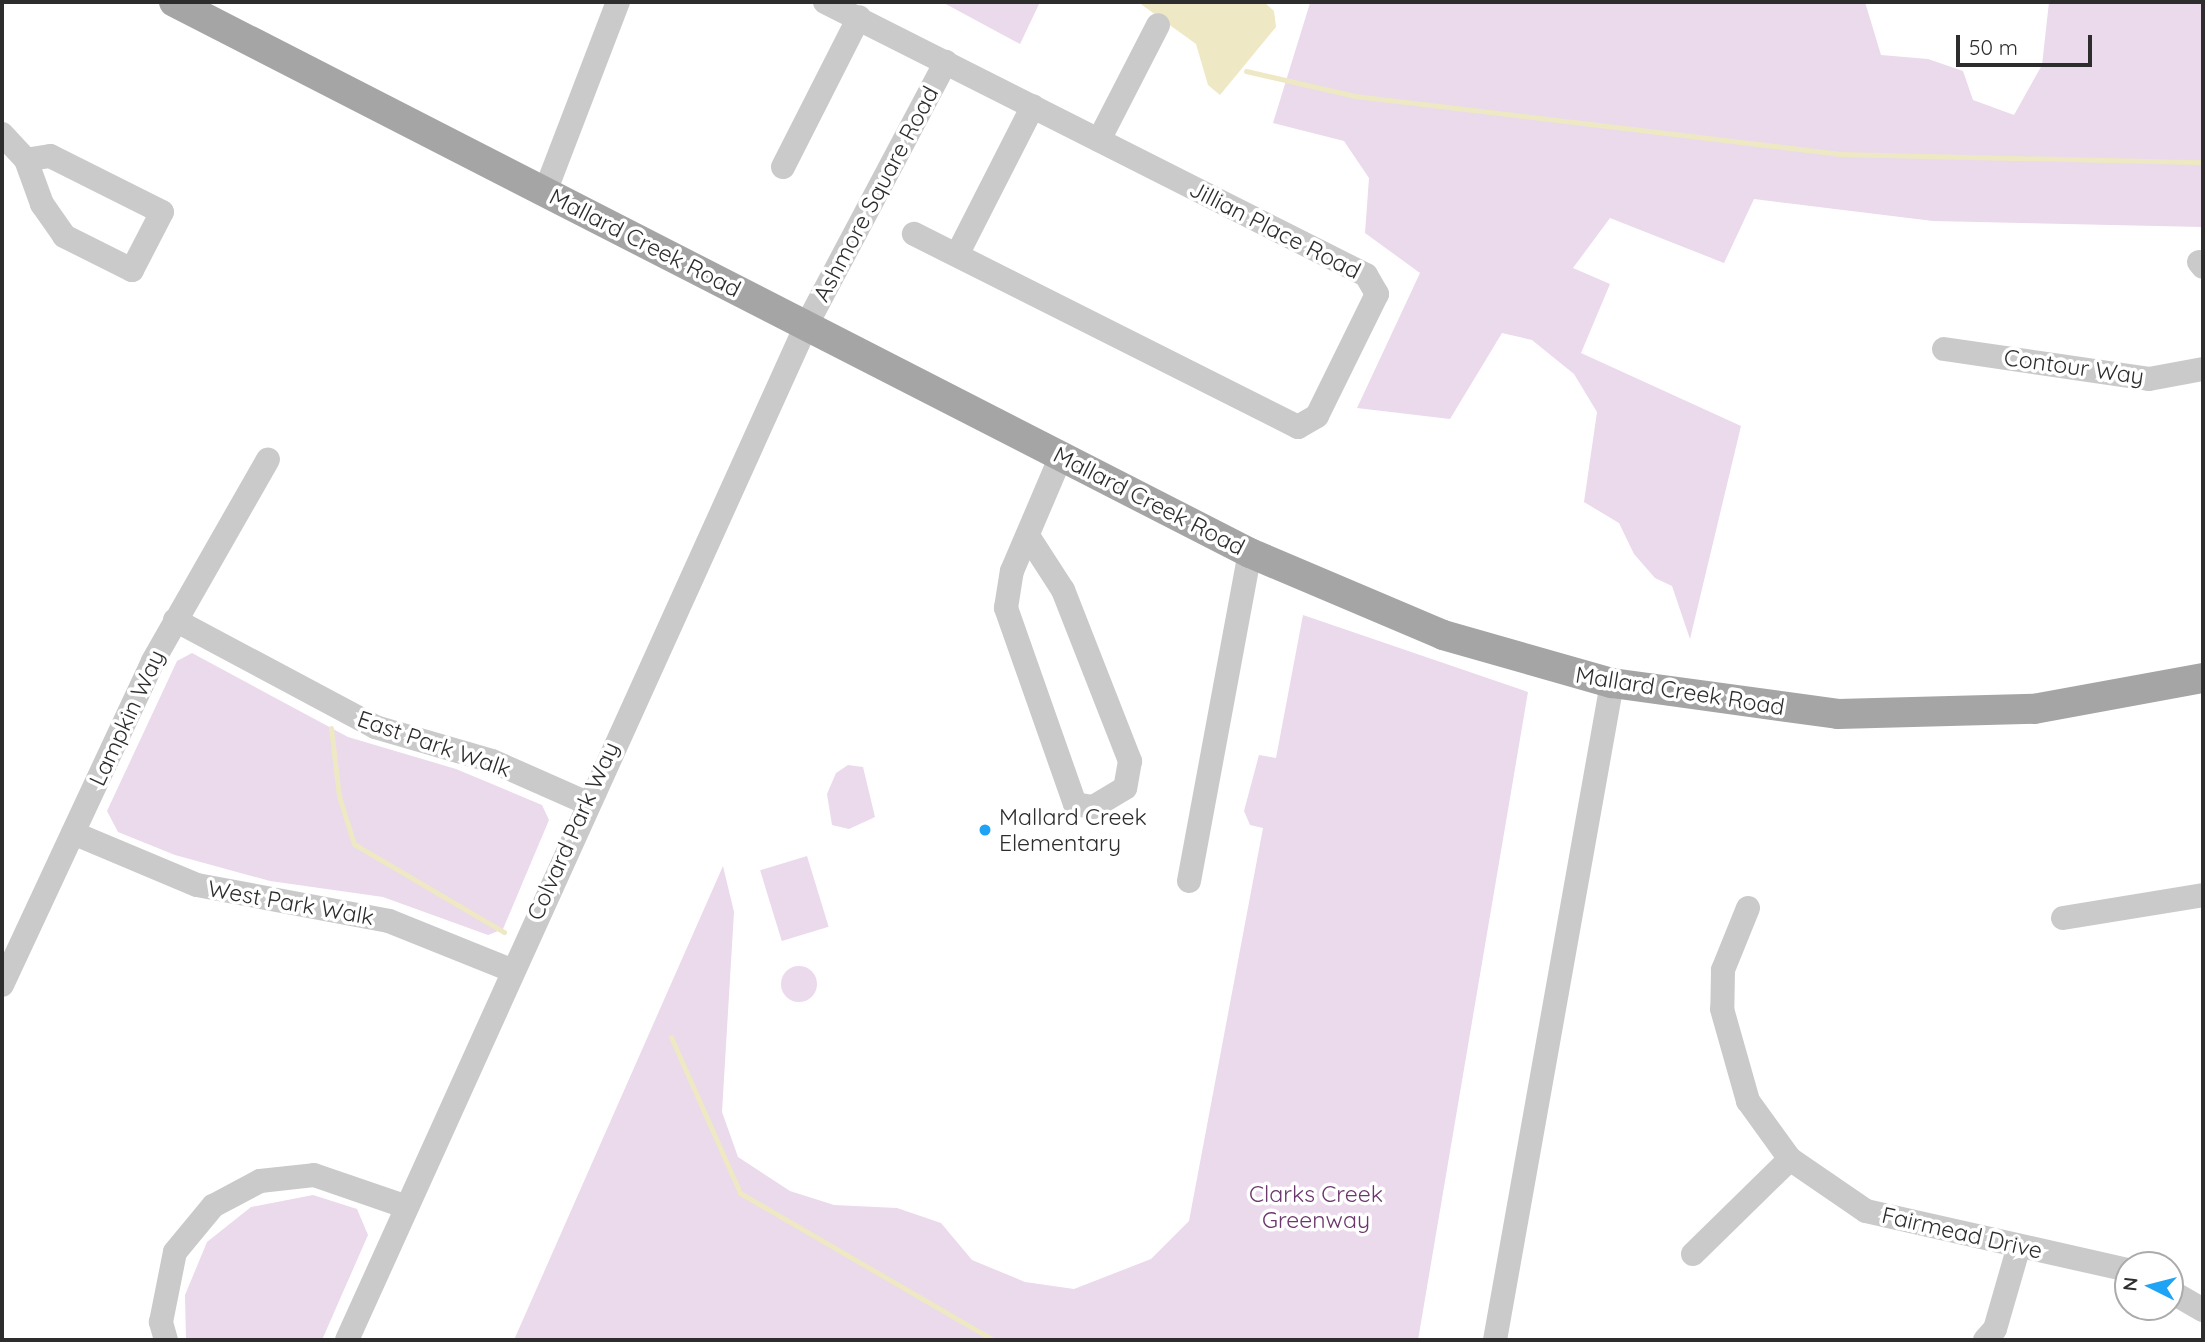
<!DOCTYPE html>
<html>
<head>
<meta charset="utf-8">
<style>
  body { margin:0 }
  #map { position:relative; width:2205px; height:1342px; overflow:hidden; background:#fff; font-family:Quicksand,sans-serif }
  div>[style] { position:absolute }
  .green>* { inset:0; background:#ebd9ec; transform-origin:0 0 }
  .round { border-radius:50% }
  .water>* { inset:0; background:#eee8c4 }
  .stream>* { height:5px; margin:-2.5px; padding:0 2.5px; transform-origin:2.5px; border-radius:2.5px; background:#eee8c4 }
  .minor>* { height:24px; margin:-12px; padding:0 12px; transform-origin:12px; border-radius:12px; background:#cacaca }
  .major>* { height:30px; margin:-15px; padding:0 15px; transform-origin:15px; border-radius:15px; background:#a5a5a5 }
  .dots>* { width:19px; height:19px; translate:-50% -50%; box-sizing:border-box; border:4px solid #fff; border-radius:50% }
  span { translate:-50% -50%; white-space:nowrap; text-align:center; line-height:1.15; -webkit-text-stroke:7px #fff; paint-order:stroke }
  .street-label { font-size:23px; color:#2d2d2d }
  .poi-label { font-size:23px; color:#2d2d2d }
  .left { translate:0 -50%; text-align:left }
  .park-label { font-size:23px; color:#6c376d }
  .frame { position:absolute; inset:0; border:4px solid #2d2d2d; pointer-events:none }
  .north { position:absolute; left:2114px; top:1251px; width:70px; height:70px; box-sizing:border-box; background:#fff; border:2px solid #ababab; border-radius:50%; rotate:276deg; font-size:19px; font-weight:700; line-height:28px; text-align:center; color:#2d2d2d }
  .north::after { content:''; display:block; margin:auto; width:24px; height:32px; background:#1fa3f5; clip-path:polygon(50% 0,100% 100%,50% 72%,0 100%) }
  .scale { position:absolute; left:1956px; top:35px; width:136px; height:32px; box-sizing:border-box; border:4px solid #2d2d2d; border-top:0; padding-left:9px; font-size:21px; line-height:24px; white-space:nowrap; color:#2d2d2d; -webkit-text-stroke:5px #fff; paint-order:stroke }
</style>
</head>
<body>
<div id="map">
  <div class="green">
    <div style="clip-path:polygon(942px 2px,1040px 2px,1020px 44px)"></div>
    <div style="clip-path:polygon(1304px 2px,1865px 2px,1881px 55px,1928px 59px,1963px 71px,1973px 100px,2014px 115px,2042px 65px,2049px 2px,2203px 2px,2203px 227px,1933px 221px,1754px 199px,1724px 263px,1610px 218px,1573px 268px,1610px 284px,1581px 353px,1741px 426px,1690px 639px,1672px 586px,1655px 578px,1634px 554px,1619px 523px,1584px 502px,1597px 412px,1574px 374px,1532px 340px,1502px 333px,1450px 419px,1357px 408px,1420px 273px,1365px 233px,1369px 178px,1344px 141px,1273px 123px,1310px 3px)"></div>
    <div style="clip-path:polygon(1303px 615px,1528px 692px,1418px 1340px,514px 1340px,723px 866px,734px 912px,722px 1112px,738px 1157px,790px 1191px,834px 1205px,897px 1208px,941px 1223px,972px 1260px,1025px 1282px,1074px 1289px,1151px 1259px,1189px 1221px,1263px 828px,1250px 825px,1244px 811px,1259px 755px,1276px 758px)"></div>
    <div style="clip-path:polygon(192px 653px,348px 737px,456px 769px,542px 805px,549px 820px,503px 929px,488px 935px,383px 897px,270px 881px,175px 855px,118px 832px,107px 811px,177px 661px)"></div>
    <div style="clip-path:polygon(848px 765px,863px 767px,875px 817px,849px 829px,832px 825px,827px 794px,836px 773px)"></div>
    <div style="left:807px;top:856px;width:74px;height:49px;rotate:73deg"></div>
    <div class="round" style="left:781px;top:966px;width:36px;height:36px"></div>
    <div style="clip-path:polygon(313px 1195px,357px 1209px,368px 1235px,322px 1340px,186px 1340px,185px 1295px,207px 1242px,251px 1207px)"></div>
  </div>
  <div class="water">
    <div style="clip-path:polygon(1138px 2px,1264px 2px,1274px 11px,1276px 27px,1220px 95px,1208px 85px,1196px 44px)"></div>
  </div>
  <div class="stream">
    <div style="left:1246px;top:71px;width:112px;rotate:12.9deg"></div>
    <div style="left:1355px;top:96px;width:487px;rotate:6.8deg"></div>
    <div style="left:1839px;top:154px;width:364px;rotate:1.3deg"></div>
    <div style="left:331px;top:728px;width:68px;rotate:83.3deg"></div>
    <div style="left:339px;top:796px;width:50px;rotate:72.6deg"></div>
    <div style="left:354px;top:844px;width:174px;rotate:30.4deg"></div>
    <div style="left:671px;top:1037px;width:171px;rotate:66.1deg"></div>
    <div style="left:740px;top:1193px;width:293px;rotate:30.1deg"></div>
  </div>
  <div class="minor">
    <div style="left:825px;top:2px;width:606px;rotate:26.78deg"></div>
    <div style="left:1366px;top:275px;width:22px;rotate:60deg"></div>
    <div style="left:1377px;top:294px;width:136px;rotate:116.2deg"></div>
    <div style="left:1317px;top:416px;width:22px;rotate:150deg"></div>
    <div style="left:1298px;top:427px;width:430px;rotate:-153.3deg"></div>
    <div style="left:2px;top:134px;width:35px;rotate:47deg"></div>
    <div style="left:26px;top:160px;width:47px;rotate:70deg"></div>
    <div style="left:42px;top:204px;width:39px;rotate:55deg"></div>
    <div style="left:64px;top:236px;width:76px;rotate:26.6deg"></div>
    <div style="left:132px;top:270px;width:65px;rotate:-62.7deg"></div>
    <div style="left:162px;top:212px;width:125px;rotate:-153.4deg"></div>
    <div style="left:50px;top:156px;width:24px;rotate:171deg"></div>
    <div style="left:1099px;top:140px;width:129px;rotate:-62.8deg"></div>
    <div style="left:783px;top:167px;width:168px;rotate:-63.1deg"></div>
    <div style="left:545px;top:192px;width:204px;rotate:-69deg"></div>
    <div style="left:957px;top:255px;width:167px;rotate:-63deg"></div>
    <div style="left:2199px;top:262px;width:6px;rotate:51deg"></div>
    <div style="left:1944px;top:349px;width:207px;rotate:8.3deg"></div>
    <div style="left:2149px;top:379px;width:55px;rotate:-10.5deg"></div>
    <div style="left:1030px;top:539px;width:61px;rotate:57.1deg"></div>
    <div style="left:1063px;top:590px;width:184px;rotate:68.6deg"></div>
    <div style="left:1130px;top:761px;width:27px;rotate:100deg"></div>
    <div style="left:1125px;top:788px;width:37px;rotate:149deg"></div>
    <div style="left:1093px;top:807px;width:18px;rotate:-171deg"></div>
    <div style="left:1075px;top:804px;width:208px;rotate:-109.4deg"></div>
    <div style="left:1006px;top:608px;width:37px;rotate:-81deg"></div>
    <div style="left:1012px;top:571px;width:125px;rotate:-66.9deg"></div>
    <div style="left:175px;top:620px;width:227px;rotate:28.1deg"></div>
    <div style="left:375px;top:727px;width:122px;rotate:16.2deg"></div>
    <div style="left:492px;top:761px;width:102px;rotate:23.8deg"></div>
    <div style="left:73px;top:833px;width:134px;rotate:22.8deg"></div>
    <div style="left:197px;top:885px;width:195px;rotate:10.6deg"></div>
    <div style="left:389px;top:921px;width:131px;rotate:21.9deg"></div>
    <div style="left:1189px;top:881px;width:334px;rotate:-79.5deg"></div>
    <div style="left:1748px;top:908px;width:67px;rotate:112deg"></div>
    <div style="left:1723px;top:970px;width:39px;rotate:91deg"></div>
    <div style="left:1722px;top:1009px;width:96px;rotate:74.2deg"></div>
    <div style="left:1748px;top:1101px;width:72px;rotate:54.1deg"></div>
    <div style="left:1790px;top:1159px;width:92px;rotate:34.4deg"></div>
    <div style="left:1866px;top:1211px;width:269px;rotate:12.7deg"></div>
    <div style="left:2063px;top:918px;width:142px;rotate:-9.3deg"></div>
    <div style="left:2px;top:985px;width:357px;rotate:-65deg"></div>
    <div style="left:153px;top:661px;width:232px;rotate:-60.3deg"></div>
    <div style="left:1693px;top:1254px;width:136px;rotate:-44.4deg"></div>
    <div style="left:2170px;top:1291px;width:38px;rotate:30deg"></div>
    <div style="left:166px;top:1340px;width:19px;rotate:-106deg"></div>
    <div style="left:161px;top:1322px;width:71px;rotate:-78.7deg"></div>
    <div style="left:175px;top:1252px;width:60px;rotate:-50.4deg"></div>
    <div style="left:213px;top:1206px;width:53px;rotate:-28deg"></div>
    <div style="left:260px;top:1181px;width:54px;rotate:-6.3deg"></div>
    <div style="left:314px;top:1175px;width:98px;rotate:19deg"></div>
    <div style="left:347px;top:1340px;width:1113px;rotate:-65.65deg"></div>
    <div style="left:806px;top:326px;width:299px;rotate:-62.1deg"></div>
    <div style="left:1495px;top:1340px;width:667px;rotate:-79.9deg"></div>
    <div style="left:1985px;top:1340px;width:15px;rotate:-48deg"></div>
    <div style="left:1995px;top:1329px;width:86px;rotate:-73.9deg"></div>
  </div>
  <div class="major">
    <div style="left:174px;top:2px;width:1209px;rotate:27.12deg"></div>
    <div style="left:1250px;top:553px;width:210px;rotate:23deg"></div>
    <div style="left:1443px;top:635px;width:176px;rotate:15.9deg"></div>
    <div style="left:1612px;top:683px;width:228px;rotate:7.8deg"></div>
    <div style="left:1838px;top:714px;width:196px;rotate:-1.5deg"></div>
    <div style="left:2034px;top:709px;width:172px;rotate:-10.4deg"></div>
  </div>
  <div class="dots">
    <div style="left:985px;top:830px;background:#1fa3f5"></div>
  </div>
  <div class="street-label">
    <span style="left:876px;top:194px;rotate:-62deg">Ashmore Square Road</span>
    <span style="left:1275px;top:230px;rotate:27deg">Jillian Place Road</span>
    <span style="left:645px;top:243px;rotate:27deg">Mallard Creek Road</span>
    <span style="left:2074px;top:367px;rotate:8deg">Contour Way</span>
    <span style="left:1149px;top:501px;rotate:27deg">Mallard Creek Road</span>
    <span style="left:1680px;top:691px;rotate:9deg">Mallard Creek Road</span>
    <span style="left:127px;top:718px;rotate:-65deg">Lampkin Way</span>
    <span style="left:434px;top:744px;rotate:19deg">East Park Walk</span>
    <span style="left:573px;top:831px;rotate:-66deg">Colvard Park Way</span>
    <span style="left:291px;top:903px;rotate:10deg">West Park Walk</span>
    <span style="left:1962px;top:1233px;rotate:13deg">Fairmead Drive</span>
  </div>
  <div class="poi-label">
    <span class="left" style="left:999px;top:830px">Mallard Creek<br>Elementary</span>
  </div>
  <div class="park-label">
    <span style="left:1316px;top:1207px">Clarks Creek<br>Greenway</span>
  </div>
  <div class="frame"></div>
  <div class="north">N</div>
  <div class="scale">50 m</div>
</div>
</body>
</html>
